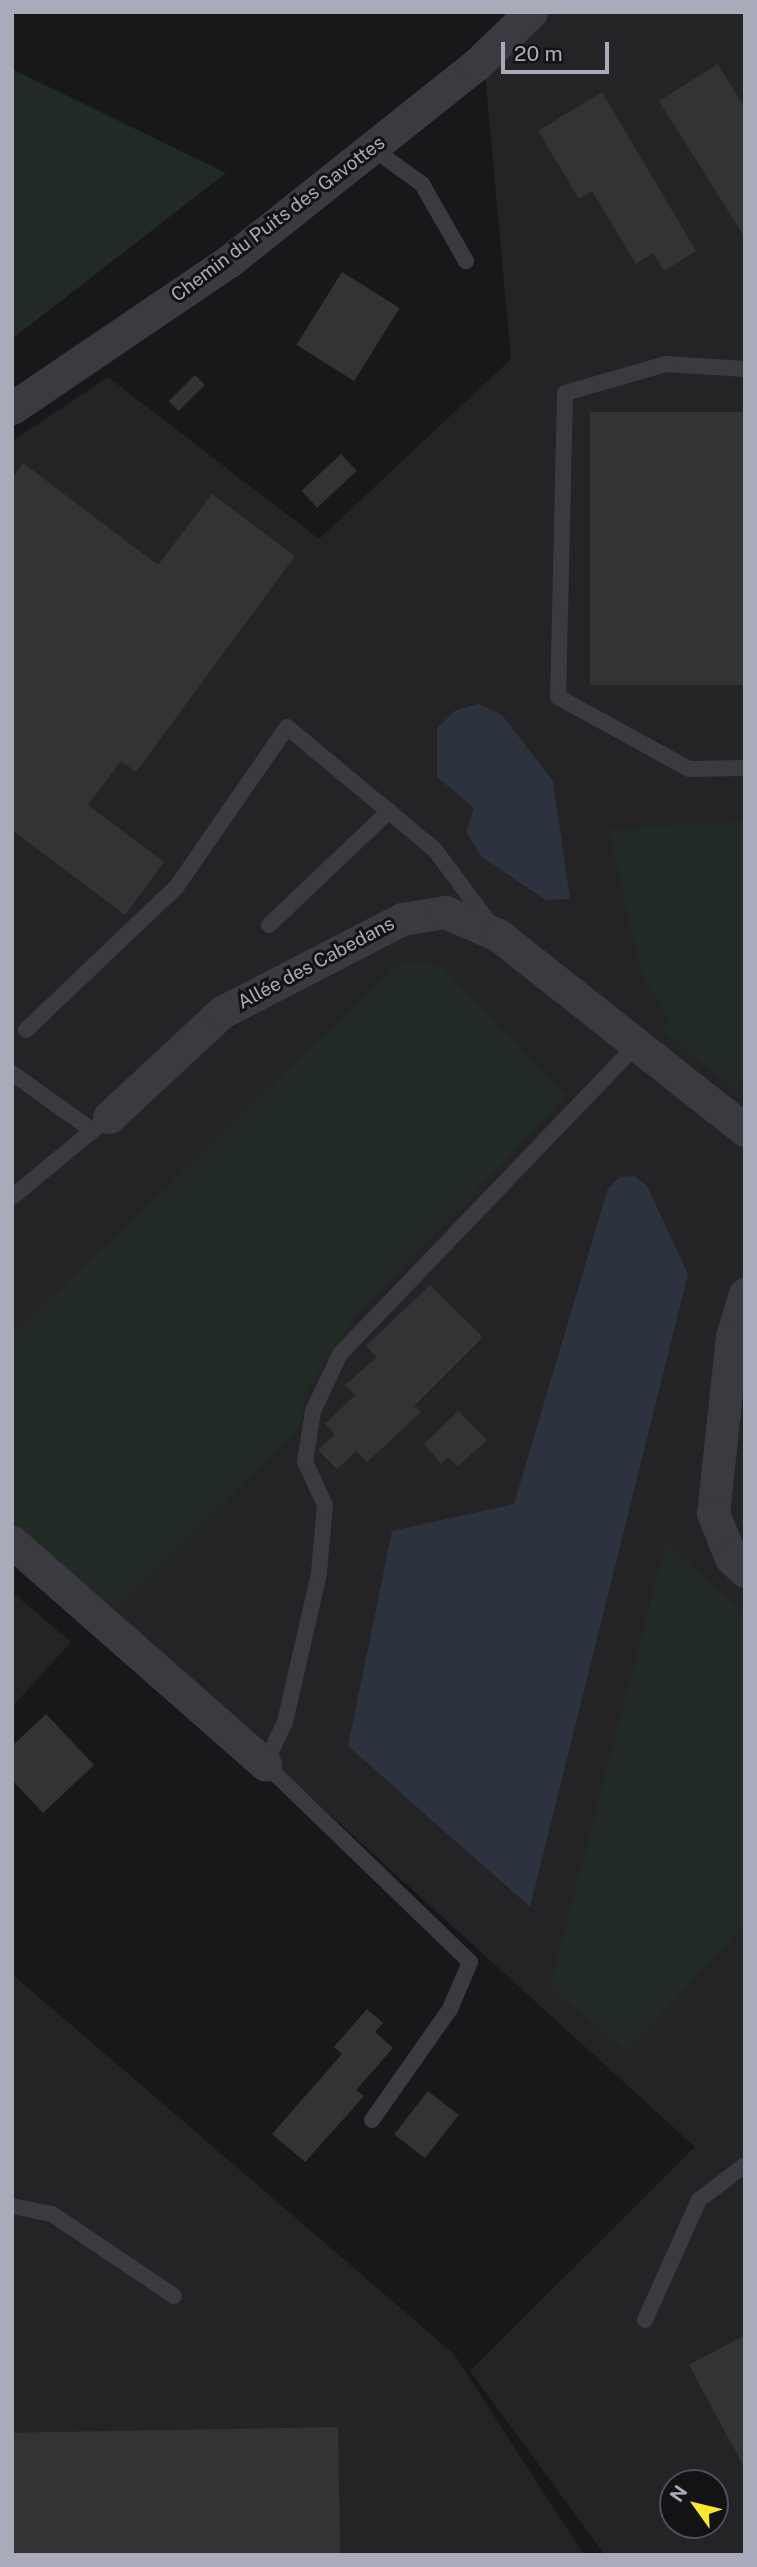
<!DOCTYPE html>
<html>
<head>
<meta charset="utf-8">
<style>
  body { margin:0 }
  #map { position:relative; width:757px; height:2567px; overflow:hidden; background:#18181a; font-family:"Public Sans",sans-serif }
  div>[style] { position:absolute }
  .built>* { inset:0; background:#242427 }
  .green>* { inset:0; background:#212a24 }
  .water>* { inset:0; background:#2d323f }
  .building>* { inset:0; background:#333336; transform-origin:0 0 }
  .lane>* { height:16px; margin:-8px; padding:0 8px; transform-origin:8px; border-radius:8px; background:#3b3a41 }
  .street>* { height:33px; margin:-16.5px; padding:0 16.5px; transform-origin:16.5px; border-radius:16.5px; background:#3b3a41 }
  span { translate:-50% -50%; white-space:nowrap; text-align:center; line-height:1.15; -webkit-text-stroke:6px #131315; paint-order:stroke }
  .street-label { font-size:19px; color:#a9aaba }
  .frame { position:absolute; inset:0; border:14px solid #a9aaba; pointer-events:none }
  .north { position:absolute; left:659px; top:2469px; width:70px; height:70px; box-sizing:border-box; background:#131315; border:2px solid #4f4f57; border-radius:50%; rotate:304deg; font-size:19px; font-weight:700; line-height:28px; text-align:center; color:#a9aaba }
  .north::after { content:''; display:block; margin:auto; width:24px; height:32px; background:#fbe82e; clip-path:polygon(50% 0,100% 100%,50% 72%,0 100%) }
  .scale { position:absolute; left:501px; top:42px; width:108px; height:32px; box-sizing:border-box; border:4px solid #a9aaba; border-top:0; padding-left:9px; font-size:21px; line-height:24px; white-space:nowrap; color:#a9aaba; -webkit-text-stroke:5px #131315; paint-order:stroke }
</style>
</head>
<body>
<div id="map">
  <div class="built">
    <div style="clip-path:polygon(evenodd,548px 12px,745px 12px,745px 2555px,605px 2555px,470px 2371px,695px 2147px,12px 1525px,12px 441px,108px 377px,319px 539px,511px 359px,485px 73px,548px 12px,673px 2483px,715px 2483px,715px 2525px,673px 2525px,673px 2483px)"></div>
    <div style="clip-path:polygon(12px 1592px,71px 1642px,12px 1707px)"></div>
    <div style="clip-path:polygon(12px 1974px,454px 2354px,584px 2555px,12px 2555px)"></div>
  </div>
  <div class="green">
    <div style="clip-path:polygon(12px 69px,226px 173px,12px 339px)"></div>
    <div style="clip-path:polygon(745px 821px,745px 1076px,735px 1091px,662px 1030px,671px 1022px,641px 972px,609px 829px)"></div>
    <div style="clip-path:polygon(399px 963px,437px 963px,567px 1095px,353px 1320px,307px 1388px,299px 1429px,113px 1610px,12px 1526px,12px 1336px)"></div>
    <div style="clip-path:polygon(666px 1542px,745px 1614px,745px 1925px,626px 2051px,550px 1987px)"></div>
  </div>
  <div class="water">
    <div style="clip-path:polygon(479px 704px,502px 715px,553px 781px,570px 899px,546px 900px,482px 857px,466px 832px,474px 808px,437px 777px,437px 728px,456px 710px)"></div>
    <div style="clip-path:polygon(635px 1176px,647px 1186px,688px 1274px,530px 1907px,348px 1746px,392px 1531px,514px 1504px,608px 1188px,620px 1177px)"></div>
  </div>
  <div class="building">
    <div style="clip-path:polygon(718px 64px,745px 108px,745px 238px,659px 101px)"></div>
    <div style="clip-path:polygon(602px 92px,696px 251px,664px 271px,653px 253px,636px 264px,592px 191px,579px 199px,538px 131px)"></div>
    <div style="left:342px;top:272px;width:68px;height:86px;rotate:32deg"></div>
    <div style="left:195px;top:375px;width:14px;height:37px;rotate:45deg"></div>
    <div style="left:745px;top:412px;width:273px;height:155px;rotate:90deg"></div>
    <div style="left:341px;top:454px;width:23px;height:54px;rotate:47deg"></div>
    <div style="clip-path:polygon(23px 463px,158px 565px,212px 494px,295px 556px,136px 772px,121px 761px,88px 805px,164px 862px,125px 915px,12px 830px,12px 478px)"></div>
    <div style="clip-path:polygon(430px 1285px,483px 1337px,414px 1406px,421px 1412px,367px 1462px,356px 1451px,337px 1469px,318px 1450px,335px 1434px,325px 1424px,355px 1395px,345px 1385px,377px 1357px,366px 1346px)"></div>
    <div style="clip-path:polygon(458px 1411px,487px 1440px,457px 1467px,448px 1457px,441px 1464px,424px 1444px)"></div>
    <div style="clip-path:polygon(46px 1714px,94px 1765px,43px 1813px,12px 1780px,12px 1746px)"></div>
    <div style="clip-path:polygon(367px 2009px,383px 2023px,375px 2032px,393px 2048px,356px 2090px,364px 2096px,305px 2162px,272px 2134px,342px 2054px,334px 2047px)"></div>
    <div style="left:428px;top:2091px;width:39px;height:55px;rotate:38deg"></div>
    <div style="clip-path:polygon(745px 2335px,745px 2469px,689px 2365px)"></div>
    <div style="left:338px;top:2427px;width:128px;height:326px;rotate:89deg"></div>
  </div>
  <div class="lane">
    <div style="left:372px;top:148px;width:62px;rotate:35.8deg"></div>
    <div style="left:422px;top:184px;width:89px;rotate:60.3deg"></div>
    <div style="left:745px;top:369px;width:79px;rotate:-176.4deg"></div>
    <div style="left:666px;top:364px;width:105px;rotate:164deg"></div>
    <div style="left:565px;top:393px;width:304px;rotate:91.3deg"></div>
    <div style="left:558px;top:697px;width:149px;rotate:28.8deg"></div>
    <div style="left:689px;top:769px;width:56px;rotate:-1deg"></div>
    <div style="left:269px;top:925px;width:166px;rotate:-43.5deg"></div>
    <div style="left:26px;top:1030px;width:209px;rotate:-43.6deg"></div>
    <div style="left:177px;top:886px;width:193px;rotate:-55.3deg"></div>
    <div style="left:287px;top:727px;width:192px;rotate:39.7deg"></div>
    <div style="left:435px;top:850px;width:92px;rotate:53.4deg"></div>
    <div style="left:12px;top:1073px;width:98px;rotate:35.5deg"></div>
    <div style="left:12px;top:1197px;width:126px;rotate:-39.5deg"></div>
    <div style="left:372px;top:2120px;width:136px;rotate:-54.9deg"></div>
    <div style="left:450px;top:2009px;width:51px;rotate:-66.9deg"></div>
    <div style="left:470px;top:1962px;width:285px;rotate:-136deg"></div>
    <div style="left:265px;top:1764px;width:47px;rotate:-64.5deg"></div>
    <div style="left:285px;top:1722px;width:153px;rotate:-77.1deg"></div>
    <div style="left:319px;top:1573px;width:68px;rotate:-85deg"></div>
    <div style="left:325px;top:1505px;width:47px;rotate:-114.9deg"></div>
    <div style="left:305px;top:1462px;width:52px;rotate:-81.1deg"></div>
    <div style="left:313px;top:1411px;width:63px;rotate:-64.7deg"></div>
    <div style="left:340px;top:1354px;width:429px;rotate:-46.2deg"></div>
    <div style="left:12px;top:2206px;width:41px;rotate:11.3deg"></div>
    <div style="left:52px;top:2214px;width:147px;rotate:33.9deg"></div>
    <div style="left:645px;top:2320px;width:132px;rotate:-65.8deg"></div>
    <div style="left:699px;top:2200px;width:58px;rotate:-37.3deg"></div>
  </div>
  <div class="street">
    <div style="left:12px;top:408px;width:261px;rotate:-34.1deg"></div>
    <div style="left:228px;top:262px;width:317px;rotate:-38.5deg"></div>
    <div style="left:476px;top:65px;width:76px;rotate:-43.9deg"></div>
    <div style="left:109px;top:1117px;width:154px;rotate:-42.9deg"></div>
    <div style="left:222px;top:1012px;width:203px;rotate:-27.3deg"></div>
    <div style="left:402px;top:919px;width:44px;rotate:-9.2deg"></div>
    <div style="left:445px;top:912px;width:58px;rotate:23.5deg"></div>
    <div style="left:498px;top:935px;width:315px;rotate:38.3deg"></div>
    <div style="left:745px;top:1294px;width:44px;rotate:107.2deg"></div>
    <div style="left:732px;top:1336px;width:178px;rotate:96.1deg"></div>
    <div style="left:713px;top:1513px;width:48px;rotate:68.2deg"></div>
    <div style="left:731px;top:1558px;width:19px;rotate:43deg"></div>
    <div style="left:12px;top:1542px;width:337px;rotate:41.3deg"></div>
  </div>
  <div class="street-label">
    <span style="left:278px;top:219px;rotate:-37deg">Chemin du Puits des Gavottes</span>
    <span style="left:316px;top:963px;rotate:-28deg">Allée des Cabedans</span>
  </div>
  <div class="frame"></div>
  <div class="north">N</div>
  <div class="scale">20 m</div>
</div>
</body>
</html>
